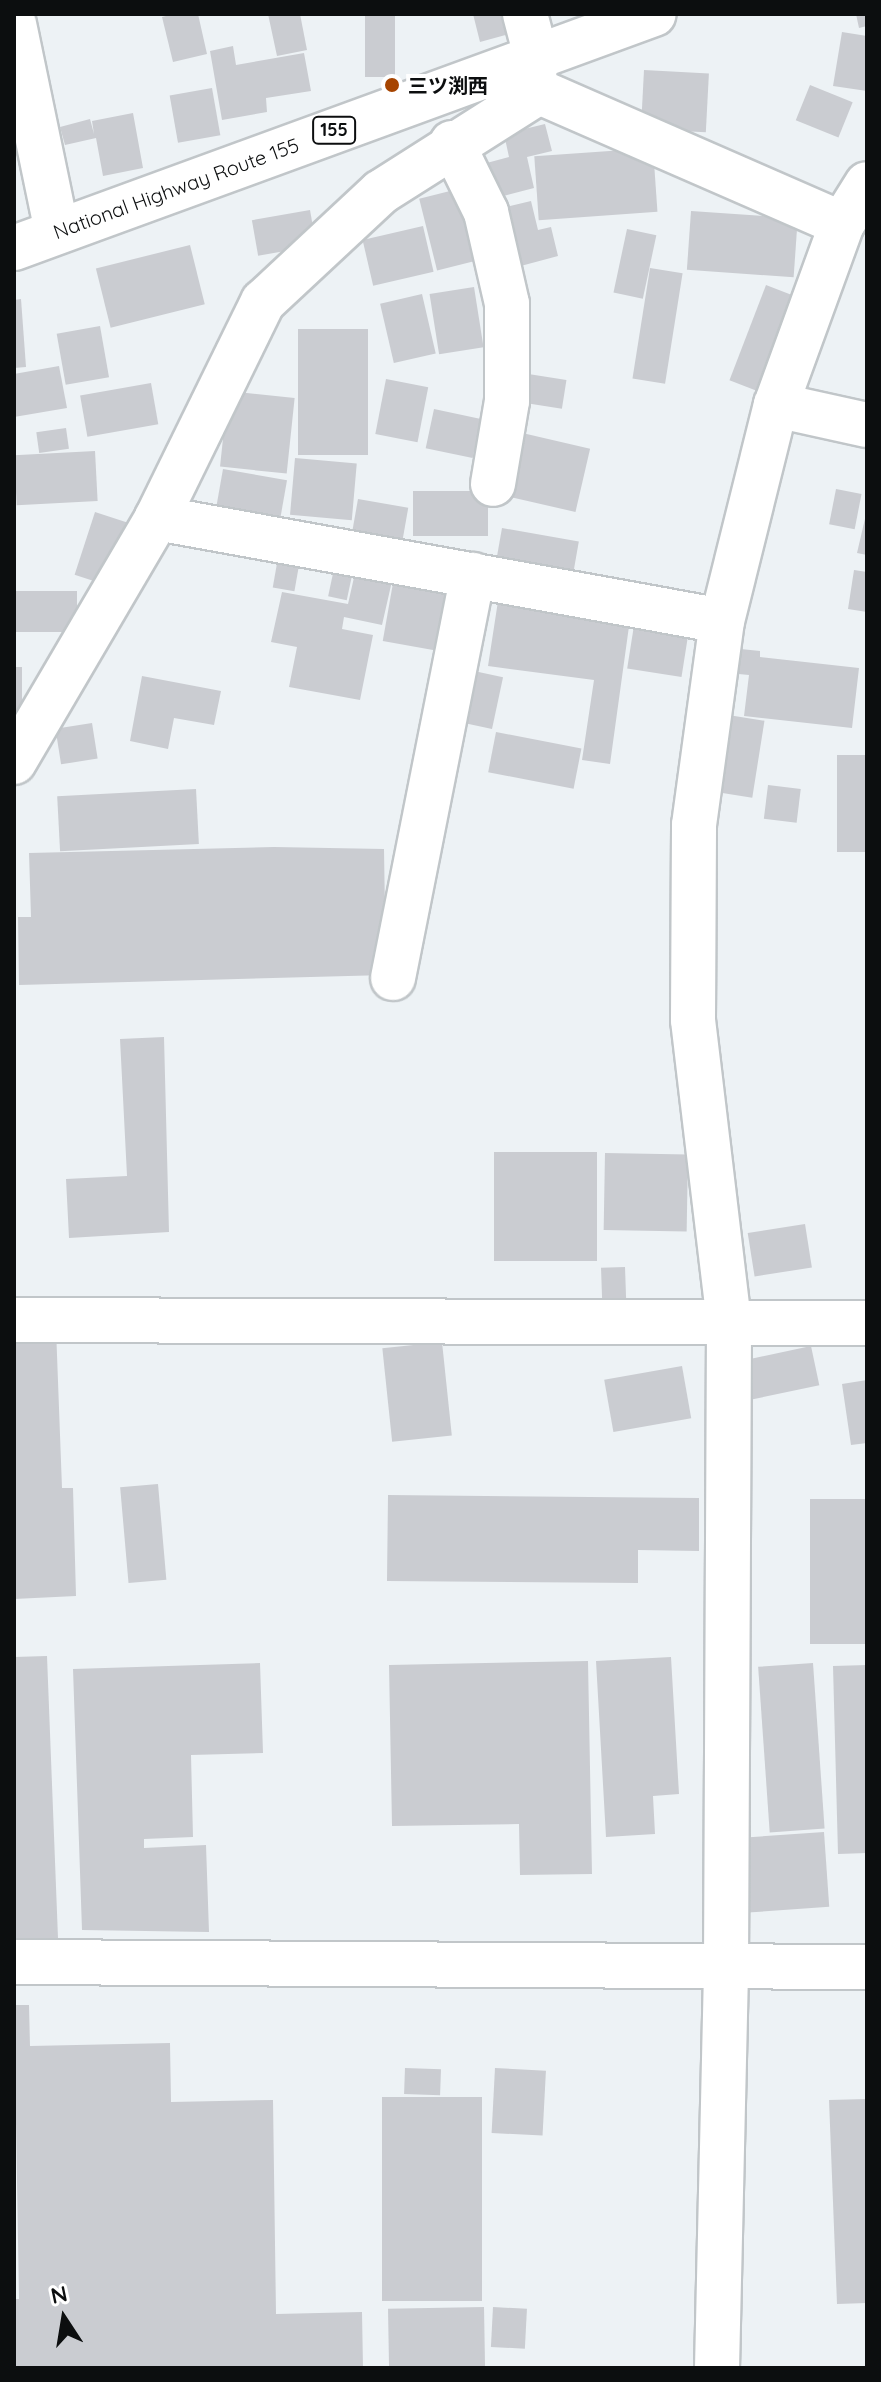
<!DOCTYPE html>
<html>
<head>
<meta charset="utf-8">
<style>
  body { margin:0 }
  #map { position:relative; width:881px; height:2382px; overflow:hidden; background:#edf2f5; font-family:Quicksand,"Noto Sans JP",sans-serif }
  div>[style] { position:absolute }
  .building>* { inset:0; background:#caccd1; transform-origin:0 0 }
  .roads { filter:drop-shadow(2px 0 #c1c6c9) drop-shadow(-2px 0 #c1c6c9) drop-shadow(0 2px #c1c6c9) drop-shadow(0 -2px #c1c6c9) }
  .minor>* { height:44px; margin:-22px; padding:0 22px; transform-origin:22px; border-radius:22px; background:#fff }
  .highway>* { height:44px; margin:-22px; padding:0 22px; transform-origin:22px; border-radius:22px; background:#fff }
  .dots>* { width:22px; height:22px; translate:-50% -50%; box-sizing:border-box; border:4px solid #fff; border-radius:50% }
  span { translate:-50% -50%; white-space:nowrap; text-align:center; line-height:1.15; -webkit-text-stroke:8px #fff; paint-order:stroke }
  .shield-label span { padding:2px 6px; background:#fff; border:2px solid; border-radius:6px; -webkit-text-stroke-width:0 }
  .shield-label { font-size:18px; color:#0c0e0f; font-weight:700 }
  .poi-label { font-size:20px; color:#0c0e0f; font-weight:700 }
  .left { translate:0 -50%; text-align:left }
  .street-label { font-size:20px; color:#0c0e0f }
  .frame { position:absolute; inset:0; border:16px solid #0c0e0f; pointer-events:none }
  .north { position:absolute; left:24px; top:2278px; width:80px; height:80px; -webkit-text-stroke:6px #fff; paint-order:stroke; rotate:348deg; font-size:22px; font-weight:700; line-height:32px; text-align:center; color:#0c0e0f }
  .north::after { content:''; display:block; margin:auto; width:28px; height:36px; background:#0c0e0f; clip-path:polygon(50% 0,100% 100%,50% 72%,0 100%) }
</style>
</head>
<body>
<div id="map">
  <div class="building">
    <div style="clip-path:polygon(174px 14px,198px 14px,207px 54px,173px 62px,162px 17px)"></div>
    <div style="clip-path:polygon(268px 14px,300px 14px,307px 50px,277px 56px)"></div>
    <div style="left:365px;top:14px;width:30px;height:63px"></div>
    <div style="clip-path:polygon(473px 14px,507px 14px,513px 33px,480px 42px)"></div>
    <div style="clip-path:polygon(856px 14px,867px 14px,867px 26px,859px 28px)"></div>
    <div style="clip-path:polygon(842px 32px,867px 36px,867px 91px,833px 86px)"></div>
    <div style="clip-path:polygon(233px 46px,236px 65px,304px 53px,311px 91px,266px 98px,267px 112px,222px 120px,210px 51px)"></div>
    <div style="left:644px;top:70px;width:65px;height:59px;rotate:3deg"></div>
    <div style="left:810px;top:85px;width:46px;height:38px;rotate:22deg"></div>
    <div style="left:212px;top:88px;width:48px;height:43px;rotate:80deg"></div>
    <div style="clip-path:polygon(133px 113px,143px 168px,103px 176px,96px 138px,65px 145px,60px 127px,90px 119px,94px 134px,92px 121px)"></div>
    <div style="clip-path:polygon(545px 124px,552px 151px,527px 157px,534px 188px,492px 199px,483px 164px,509px 157px,504px 134px)"></div>
    <div style="left:653px;top:148px;width:64px;height:119px;rotate:86deg"></div>
    <div style="left:458px;top:189px;width:74px;height:40px;rotate:76deg"></div>
    <div style="clip-path:polygon(531px 201px,538px 230px,551px 227px,558px 256px,517px 267px,502px 208px)"></div>
    <div style="left:310px;top:210px;width:36px;height:59px;rotate:80deg"></div>
    <div style="left:691px;top:211px;width:107px;height:59px;rotate:4deg"></div>
    <div style="left:423px;top:226px;width:47px;height:62px;rotate:77deg"></div>
    <div style="left:627px;top:229px;width:30px;height:65px;rotate:12deg"></div>
    <div style="left:190px;top:245px;width:61px;height:97px;rotate:76deg"></div>
    <div style="left:650px;top:268px;width:33px;height:112px;rotate:9deg"></div>
    <div style="left:766px;top:285px;width:36px;height:102px;rotate:21deg"></div>
    <div style="left:474px;top:287px;width:61px;height:45px;rotate:81deg"></div>
    <div style="left:422px;top:294px;width:61px;height:43px;rotate:77deg"></div>
    <div style="clip-path:polygon(21px 299px,26px 367px,14px 368px,14px 300px)"></div>
    <div style="left:100px;top:326px;width:52px;height:44px;rotate:80deg"></div>
    <div style="left:298px;top:329px;width:70px;height:126px"></div>
    <div style="clip-path:polygon(59px 366px,67px 408px,14px 417px,14px 374px)"></div>
    <div style="left:522px;top:373px;width:45px;height:29px;rotate:9deg"></div>
    <div style="left:386px;top:379px;width:43px;height:56px;rotate:11deg"></div>
    <div style="left:151px;top:383px;width:42px;height:72px;rotate:80deg"></div>
    <div style="left:228px;top:391px;width:67px;height:76px;rotate:6deg"></div>
    <div style="left:434px;top:409px;width:48px;height:40px;rotate:12deg"></div>
    <div style="left:66px;top:428px;width:21px;height:30px;rotate:82deg"></div>
    <div style="left:518px;top:432px;width:74px;height:65px;rotate:13deg"></div>
    <div style="left:95px;top:451px;width:50px;height:81px;rotate:87deg"></div>
    <div style="left:295px;top:458px;width:62px;height:57px;rotate:5deg"></div>
    <div style="left:223px;top:469px;width:65px;height:55px;rotate:10deg"></div>
    <div style="left:836px;top:489px;width:26px;height:36px;rotate:11deg"></div>
    <div style="left:413px;top:491px;width:75px;height:45px"></div>
    <div style="left:358px;top:499px;width:51px;height:46px;rotate:10deg"></div>
    <div style="clip-path:polygon(867px 510px,867px 555px,857px 553px)"></div>
    <div style="left:95px;top:512px;width:33px;height:66px;rotate:18deg"></div>
    <div style="left:502px;top:528px;width:78px;height:44px;rotate:10deg"></div>
    <div style="left:279px;top:552px;width:22px;height:36px;rotate:10deg"></div>
    <div style="left:335px;top:564px;width:19px;height:33px;rotate:12deg"></div>
    <div style="clip-path:polygon(854px 570px,867px 572px,867px 612px,848px 609px)"></div>
    <div style="clip-path:polygon(355px 573px,392px 581px,382px 625px,344px 617px,342px 629px,373px 635px,360px 700px,289px 687px,297px 647px,271px 642px,282px 592px,348px 604px)"></div>
    <div style="left:393px;top:583px;width:61px;height:59px;rotate:10deg"></div>
    <div style="left:14px;top:591px;width:63px;height:41px"></div>
    <div style="clip-path:polygon(498px 601px,630px 619px,610px 764px,582px 760px,594px 680px,488px 666px)"></div>
    <div style="left:635px;top:619px;width:55px;height:50px;rotate:9deg"></div>
    <div style="clip-path:polygon(731px 648px,760px 651px,760px 657px,859px 668px,852px 728px,744px 716px,749px 675px,728px 673px)"></div>
    <div style="left:14px;top:667px;width:8px;height:46px"></div>
    <div style="left:460px;top:668px;width:44px;height:53px;rotate:12deg"></div>
    <div style="clip-path:polygon(142px 676px,221px 691px,214px 725px,174px 718px,168px 749px,130px 741px)"></div>
    <div style="left:722px;top:714px;width:43px;height:78px;rotate:9deg"></div>
    <div style="left:92px;top:723px;width:36px;height:37px;rotate:81deg"></div>
    <div style="left:496px;top:732px;width:87px;height:41px;rotate:11deg"></div>
    <div style="left:867px;top:755px;width:97px;height:30px;rotate:90deg"></div>
    <div style="left:768px;top:785px;width:33px;height:34px;rotate:7deg"></div>
    <div style="left:196px;top:789px;width:55px;height:139px;rotate:87deg"></div>
    <div style="clip-path:polygon(274px 847px,384px 849px,386px 975px,19px 985px,18px 917px,31px 917px,29px 853px)"></div>
    <div style="clip-path:polygon(164px 1037px,169px 1232px,69px 1238px,66px 1179px,127px 1176px,120px 1039px)"></div>
    <div style="left:597px;top:1152px;width:109px;height:103px;rotate:90deg"></div>
    <div style="left:605px;top:1153px;width:83px;height:77px;rotate:1deg"></div>
    <div style="left:805px;top:1224px;width:44px;height:58px;rotate:81deg"></div>
    <div style="left:625px;top:1267px;width:35px;height:24px;rotate:88deg"></div>
    <div style="clip-path:polygon(56px 1328px,62px 1488px,73px 1488px,76px 1596px,14px 1599px,14px 1330px)"></div>
    <div style="left:442px;top:1342px;width:94px;height:60px;rotate:84deg"></div>
    <div style="left:811px;top:1346px;width:40px;height:73px;rotate:78deg"></div>
    <div style="left:682px;top:1366px;width:53px;height:79px;rotate:80deg"></div>
    <div style="clip-path:polygon(867px 1380px,867px 1443px,851px 1445px,842px 1384px)"></div>
    <div style="left:158px;top:1484px;width:96px;height:38px;rotate:85deg"></div>
    <div style="clip-path:polygon(388px 1495px,699px 1498px,699px 1551px,638px 1550px,638px 1583px,387px 1581px)"></div>
    <div style="left:867px;top:1499px;width:145px;height:57px;rotate:90deg"></div>
    <div style="clip-path:polygon(47px 1656px,58px 1938px,14px 1940px,14px 1657px)"></div>
    <div style="clip-path:polygon(671px 1657px,679px 1794px,653px 1796px,655px 1834px,606px 1837px,596px 1661px)"></div>
    <div style="clip-path:polygon(588px 1661px,592px 1874px,520px 1875px,519px 1824px,392px 1826px,389px 1665px)"></div>
    <div style="clip-path:polygon(260px 1663px,263px 1753px,191px 1755px,193px 1837px,144px 1839px,144px 1848px,206px 1845px,209px 1932px,82px 1930px,73px 1669px)"></div>
    <div style="left:813px;top:1663px;width:166px;height:55px;rotate:86deg"></div>
    <div style="clip-path:polygon(867px 1665px,867px 1853px,838px 1854px,833px 1666px)"></div>
    <div style="left:824px;top:1832px;width:75px;height:93px;rotate:86deg"></div>
    <div style="clip-path:polygon(14px 2005px,29px 2005px,30px 2046px,170px 2043px,171px 2102px,273px 2100px,276px 2314px,362px 2312px,363px 2368px,14px 2368px,14px 2299px,19px 2299px)"></div>
    <div style="left:405px;top:2068px;width:36px;height:26px;rotate:2deg"></div>
    <div style="left:495px;top:2068px;width:51px;height:65px;rotate:3deg"></div>
    <div style="left:382px;top:2097px;width:100px;height:204px"></div>
    <div style="clip-path:polygon(867px 2099px,867px 2303px,837px 2304px,829px 2100px)"></div>
    <div style="left:484px;top:2307px;width:61px;height:96px;rotate:89deg"></div>
    <div style="left:493px;top:2307px;width:34px;height:40px;rotate:3deg"></div>
  </div>
  <div class="roads">
    <div class="minor">
      <div style="left:14px;top:24px;width:211px;rotate:78.3deg"></div>
      <div style="left:533px;top:89px;width:337px;rotate:23.6deg"></div>
      <div style="left:452px;top:143px;width:77px;rotate:63.8deg"></div>
      <div style="left:486px;top:212px;width:94px;rotate:77.1deg"></div>
      <div style="left:507px;top:304px;width:97px;rotate:90deg"></div>
      <div style="left:507px;top:401px;width:84px;rotate:99.6deg"></div>
      <div style="left:776px;top:405px;width:93px;rotate:12.4deg"></div>
      <div style="left:157px;top:518px;width:574px;rotate:10.33deg"></div>
      <div style="left:14px;top:762px;width:283px;rotate:-59.6deg"></div>
      <div style="left:157px;top:518px;width:241px;rotate:-63.9deg"></div>
      <div style="left:263px;top:302px;width:161px;rotate:-43deg"></div>
      <div style="left:381px;top:192px;width:179px;rotate:-32.4deg"></div>
      <div style="left:532px;top:96px;width:40px;rotate:-84.3deg"></div>
      <div style="left:536px;top:56px;width:43px;rotate:-104.7deg"></div>
      <div style="left:393px;top:978px;width:411px;rotate:-78.8deg"></div>
      <div style="left:14px;top:1320px;width:853px;rotate:0.2deg"></div>
      <div style="left:14px;top:1962px;width:853px;rotate:0.34deg"></div>
      <div style="left:717px;top:2368px;width:402px;rotate:-88.7deg"></div>
      <div style="left:726px;top:1966px;width:644px;rotate:-89.73deg"></div>
      <div style="left:729px;top:1322px;width:304px;rotate:-96.8deg"></div>
      <div style="left:693px;top:1020px;width:195px;rotate:-89.7deg"></div>
      <div style="left:694px;top:825px;width:206px;rotate:-82.2deg"></div>
      <div style="left:722px;top:621px;width:223px;rotate:-76deg"></div>
      <div style="left:776px;top:405px;width:193px;rotate:-70deg"></div>
      <div style="left:842px;top:224px;width:47px;rotate:-58deg"></div>
    </div>
    <div class="highway">
      <div style="left:14px;top:248px;width:681px;rotate:-20.08deg"></div>
    </div>
  </div>
  <div class="dots">
    <div style="left:392px;top:85px;background:#a64400"></div>
  </div>
  <div class="shield-label">
    <span style="left:334px;top:130px">155</span>
  </div>
  <div class="poi-label">
    <span class="left" style="left:408px;top:85px">三ツ渕西</span>
  </div>
  <div class="street-label">
    <span style="left:176px;top:188px;rotate:-20deg">National Highway Route 155</span>
  </div>
  <div class="frame"></div>
  <div class="north">N</div>
</div>
</body>
</html>
